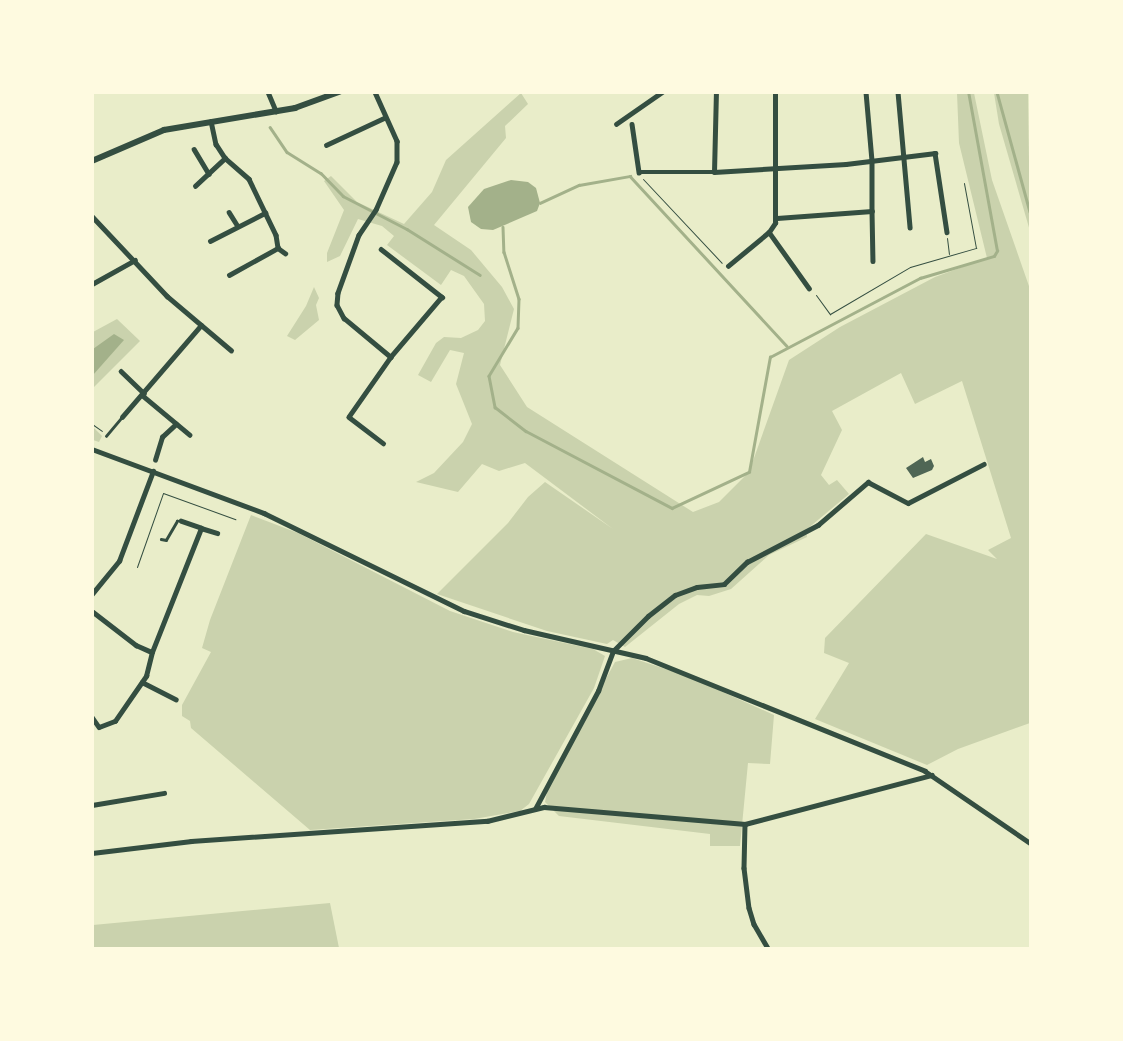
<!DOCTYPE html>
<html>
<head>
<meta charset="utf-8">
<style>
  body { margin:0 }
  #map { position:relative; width:1123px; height:1041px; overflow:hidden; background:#e9edc9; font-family:Lora,serif }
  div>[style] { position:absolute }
  .green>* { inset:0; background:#cad2ad }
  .water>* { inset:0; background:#a3b18a }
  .stream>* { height:2.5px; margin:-1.25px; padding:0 1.25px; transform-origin:1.25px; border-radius:1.25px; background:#a3b18a }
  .building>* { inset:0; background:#4f6655 }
  .path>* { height:1px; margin:-0.5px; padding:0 0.5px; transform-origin:0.5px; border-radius:0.5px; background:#344e41 }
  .service>* { height:2.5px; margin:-1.25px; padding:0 1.25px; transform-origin:1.25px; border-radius:1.25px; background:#344e41 }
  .minor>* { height:4.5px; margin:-2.25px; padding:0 2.25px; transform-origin:2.25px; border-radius:2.25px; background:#344e41 }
  .tertiary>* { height:5.5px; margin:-2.75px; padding:0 2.75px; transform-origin:2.75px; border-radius:2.75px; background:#344e41 }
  span { translate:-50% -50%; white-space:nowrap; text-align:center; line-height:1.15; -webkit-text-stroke:4.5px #fefae0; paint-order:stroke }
  .frame { position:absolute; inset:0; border:94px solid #fefae0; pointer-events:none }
</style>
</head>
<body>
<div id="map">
  <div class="green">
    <div style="clip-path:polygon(521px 93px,528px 104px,505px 126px,506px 138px,434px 225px,471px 250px,502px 287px,514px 309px,500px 365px,527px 407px,693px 512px,719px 502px,749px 472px,789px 360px,840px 327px,935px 277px,987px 258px,959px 143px,957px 93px,974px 93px,992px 180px,1030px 289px,1030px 723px,958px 749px,927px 765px,815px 719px,849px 663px,824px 653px,825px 638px,926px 534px,997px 559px,988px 550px,1011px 538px,962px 381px,915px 404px,901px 373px,832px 411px,842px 430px,821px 475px,829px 485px,837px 480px,849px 494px,806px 530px,807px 537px,769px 555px,731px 589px,709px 596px,697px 595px,679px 604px,625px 647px,613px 640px,607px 644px,547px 631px,437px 594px,508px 523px,528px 497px,545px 482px,613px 529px,525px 463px,499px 471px,482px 464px,458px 492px,416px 482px,434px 473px,463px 442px,472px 424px,456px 384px,464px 353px,450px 350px,431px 382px,418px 375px,436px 343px,444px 337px,461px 338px,478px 330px,485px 321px,484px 304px,464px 276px,451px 270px,441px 285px,387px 245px,394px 236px,382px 226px,358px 219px,340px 256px,327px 262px,327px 253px,344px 210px,324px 181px,331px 176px,357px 202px,404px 224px,432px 192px,446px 160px)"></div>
    <div style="clip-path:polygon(994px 93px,1028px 93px,1030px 231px,999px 124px)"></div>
    <div style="clip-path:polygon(314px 287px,319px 298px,316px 305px,319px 320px,295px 340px,287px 336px,306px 306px)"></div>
    <div style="clip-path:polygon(117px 319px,140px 341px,93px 388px,93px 332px)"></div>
    <div style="clip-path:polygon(92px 426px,102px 436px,99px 442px,93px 440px)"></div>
    <div style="clip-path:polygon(251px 515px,298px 533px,450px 611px,513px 632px,593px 649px,605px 656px,594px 688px,529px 804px,520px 811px,474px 819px,310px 830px,191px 728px,190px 721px,182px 716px,182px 705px,211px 652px,202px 648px,210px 620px)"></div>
    <div style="clip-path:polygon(632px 658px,687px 676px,774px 715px,770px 764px,748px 763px,740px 846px,710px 846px,710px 834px,559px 816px,545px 802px,548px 786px,615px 662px)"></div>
    <div style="clip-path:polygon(330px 903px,339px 948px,93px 948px,93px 925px)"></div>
  </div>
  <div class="water">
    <div style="clip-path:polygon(511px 180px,528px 182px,536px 188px,540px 203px,537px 211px,493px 230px,481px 229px,471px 222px,468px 207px,484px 189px)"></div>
    <div style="clip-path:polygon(114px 334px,124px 340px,93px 375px,93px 349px)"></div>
  </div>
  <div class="stream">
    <div style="left:997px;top:92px;width:124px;rotate:74.6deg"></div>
    <div style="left:270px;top:127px;width:30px;rotate:56deg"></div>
    <div style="left:287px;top:152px;width:40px;rotate:32deg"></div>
    <div style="left:321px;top:173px;width:32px;rotate:46deg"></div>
    <div style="left:343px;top:196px;width:72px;rotate:27.3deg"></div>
    <div style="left:407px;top:229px;width:86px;rotate:32.2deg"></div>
    <div style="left:540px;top:203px;width:43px;rotate:-24.8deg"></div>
    <div style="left:579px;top:185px;width:52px;rotate:-10deg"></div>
    <div style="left:630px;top:176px;width:231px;rotate:47.3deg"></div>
    <div style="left:503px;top:227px;width:25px;rotate:88deg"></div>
    <div style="left:504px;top:252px;width:49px;rotate:72.3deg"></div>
    <div style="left:519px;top:299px;width:29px;rotate:92deg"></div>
    <div style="left:518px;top:328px;width:56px;rotate:121.1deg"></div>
    <div style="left:489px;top:376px;width:32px;rotate:79deg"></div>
    <div style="left:495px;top:407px;width:39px;rotate:38deg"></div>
    <div style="left:526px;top:431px;width:165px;rotate:27.8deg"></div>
    <div style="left:672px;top:508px;width:85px;rotate:-25.1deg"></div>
    <div style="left:749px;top:472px;width:117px;rotate:-79.7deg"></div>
    <div style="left:770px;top:357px;width:170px;rotate:-27.8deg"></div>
    <div style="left:920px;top:278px;width:77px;rotate:-16.6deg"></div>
    <div style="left:994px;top:256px;width:6px;rotate:-59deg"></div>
    <div style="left:997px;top:251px;width:162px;rotate:-100.3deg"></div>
  </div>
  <div class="building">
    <div style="clip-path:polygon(923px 457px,925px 462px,931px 459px,934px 466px,932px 470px,913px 478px,906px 468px)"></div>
  </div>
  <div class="path">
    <div style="left:643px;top:179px;width:115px;rotate:46.8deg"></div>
    <div style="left:947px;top:238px;width:16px;rotate:83deg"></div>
    <div style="left:816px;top:295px;width:24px;rotate:54deg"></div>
    <div style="left:830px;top:314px;width:93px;rotate:-30.4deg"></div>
    <div style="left:910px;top:267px;width:69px;rotate:-16.1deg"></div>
    <div style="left:976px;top:248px;width:66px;rotate:-100.5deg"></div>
    <div style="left:92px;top:424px;width:12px;rotate:35deg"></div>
    <div style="left:137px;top:567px;width:78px;rotate:-70.6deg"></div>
    <div style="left:163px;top:493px;width:77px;rotate:19.9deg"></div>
  </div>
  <div class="service">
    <div style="left:106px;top:436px;width:25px;rotate:-50deg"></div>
    <div style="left:161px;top:539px;width:5px;rotate:11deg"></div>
    <div style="left:166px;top:540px;width:22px;rotate:-60deg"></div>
    <div style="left:177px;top:521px;width:4px"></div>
  </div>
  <div class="minor">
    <div style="left:268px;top:92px;width:21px;rotate:67deg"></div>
    <div style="left:375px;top:92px;width:54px;rotate:65.8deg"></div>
    <div style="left:397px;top:141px;width:21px;rotate:90deg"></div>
    <div style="left:397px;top:162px;width:52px;rotate:113.6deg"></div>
    <div style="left:376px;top:210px;width:30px;rotate:124deg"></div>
    <div style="left:359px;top:235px;width:62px;rotate:109.9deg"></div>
    <div style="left:338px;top:293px;width:12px;rotate:95deg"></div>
    <div style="left:337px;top:305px;width:15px;rotate:62deg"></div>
    <div style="left:344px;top:318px;width:61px;rotate:39.7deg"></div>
    <div style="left:866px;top:92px;width:69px;rotate:85deg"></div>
    <div style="left:872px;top:161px;width:50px;rotate:90deg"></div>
    <div style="left:898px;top:92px;width:136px;rotate:84.9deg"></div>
    <div style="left:211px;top:121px;width:24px;rotate:78deg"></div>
    <div style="left:216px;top:144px;width:17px;rotate:57deg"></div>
    <div style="left:225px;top:158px;width:32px;rotate:41deg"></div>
    <div style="left:249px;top:179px;width:62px;rotate:64.3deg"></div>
    <div style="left:276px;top:235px;width:13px;rotate:81deg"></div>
    <div style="left:278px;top:248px;width:9px;rotate:36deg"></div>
    <div style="left:616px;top:124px;width:56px;rotate:-34.8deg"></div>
    <div style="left:632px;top:124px;width:49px;rotate:81.7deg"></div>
    <div style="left:639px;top:172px;width:75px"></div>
    <div style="left:714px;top:172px;width:132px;rotate:-3.5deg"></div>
    <div style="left:846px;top:164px;width:90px;rotate:-7deg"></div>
    <div style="left:935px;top:153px;width:80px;rotate:81.4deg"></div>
    <div style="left:326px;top:145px;width:64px;rotate:-25deg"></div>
    <div style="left:194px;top:149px;width:29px;rotate:59deg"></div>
    <div style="left:714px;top:172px;width:80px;rotate:-88.6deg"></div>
    <div style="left:195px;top:186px;width:41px;rotate:-43deg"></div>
    <div style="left:229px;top:212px;width:15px;rotate:58deg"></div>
    <div style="left:92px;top:216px;width:110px;rotate:46.8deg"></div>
    <div style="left:167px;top:296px;width:84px;rotate:40.2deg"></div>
    <div style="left:777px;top:218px;width:95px;rotate:-4.2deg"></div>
    <div style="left:872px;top:211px;width:50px;rotate:88.9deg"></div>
    <div style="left:769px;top:232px;width:69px;rotate:54.5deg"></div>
    <div style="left:210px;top:241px;width:62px;rotate:-27deg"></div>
    <div style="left:381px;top:249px;width:78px;rotate:38.2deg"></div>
    <div style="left:442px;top:297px;width:79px;rotate:130.4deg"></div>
    <div style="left:391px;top:357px;width:73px;rotate:125deg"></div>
    <div style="left:349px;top:417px;width:43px;rotate:37.4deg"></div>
    <div style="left:728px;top:266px;width:53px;rotate:-39.7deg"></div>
    <div style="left:769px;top:232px;width:11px;rotate:-56deg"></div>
    <div style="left:775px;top:223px;width:131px;rotate:-90deg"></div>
    <div style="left:229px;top:275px;width:56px;rotate:-28.9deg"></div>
    <div style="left:92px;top:284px;width:49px;rotate:-29.2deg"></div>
    <div style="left:121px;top:371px;width:32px;rotate:44deg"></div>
    <div style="left:142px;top:395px;width:62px;rotate:39.8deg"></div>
    <div style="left:122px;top:417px;width:121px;rotate:-49.3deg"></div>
    <div style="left:92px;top:449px;width:184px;rotate:20.4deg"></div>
    <div style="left:264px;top:513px;width:223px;rotate:26.1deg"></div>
    <div style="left:464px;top:611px;width:63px;rotate:17.6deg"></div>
    <div style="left:524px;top:630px;width:125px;rotate:12.9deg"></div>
    <div style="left:646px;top:658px;width:301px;rotate:22deg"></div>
    <div style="left:925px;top:771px;width:127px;rotate:34.4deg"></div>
    <div style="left:155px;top:460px;width:24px;rotate:-73deg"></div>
    <div style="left:162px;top:437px;width:19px;rotate:-43deg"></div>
    <div style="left:201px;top:528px;width:17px;rotate:17deg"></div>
    <div style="left:92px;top:594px;width:43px;rotate:-50.7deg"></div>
    <div style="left:119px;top:561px;width:96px;rotate:-69.3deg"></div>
    <div style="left:92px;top:611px;width:56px;rotate:37.7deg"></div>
    <div style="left:136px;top:645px;width:17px;rotate:24deg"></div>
    <div style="left:142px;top:682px;width:38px;rotate:27deg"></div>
    <div style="left:92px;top:717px;width:12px;rotate:55deg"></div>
    <div style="left:99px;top:727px;width:17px;rotate:-21deg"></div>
    <div style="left:115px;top:721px;width:55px;rotate:-55.4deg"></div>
    <div style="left:146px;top:676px;width:25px;rotate:-76deg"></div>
    <div style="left:152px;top:652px;width:133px;rotate:-68.4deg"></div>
    <div style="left:201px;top:528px;width:21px;rotate:-161deg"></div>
    <div style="left:92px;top:805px;width:73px;rotate:-9.5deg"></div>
    <div style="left:535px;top:809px;width:134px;rotate:-61.9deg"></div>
    <div style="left:598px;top:691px;width:43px;rotate:-69.4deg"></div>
    <div style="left:613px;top:651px;width:49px;rotate:-45deg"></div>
    <div style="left:648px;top:616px;width:34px;rotate:-38deg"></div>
    <div style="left:675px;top:595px;width:23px;rotate:-20deg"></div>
    <div style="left:697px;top:587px;width:27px;rotate:-6deg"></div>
    <div style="left:724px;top:584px;width:32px;rotate:-44deg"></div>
    <div style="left:747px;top:562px;width:80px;rotate:-27.5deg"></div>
    <div style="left:818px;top:525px;width:66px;rotate:-40.7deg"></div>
    <div style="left:868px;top:482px;width:45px;rotate:27.7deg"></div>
    <div style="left:908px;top:503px;width:85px;rotate:-27.2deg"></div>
    <div style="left:745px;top:824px;width:44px;rotate:91.3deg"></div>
    <div style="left:744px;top:868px;width:40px;rotate:82.9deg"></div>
    <div style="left:749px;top:908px;width:17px;rotate:73deg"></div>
    <div style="left:754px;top:924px;width:28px;rotate:60deg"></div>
    <div style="left:92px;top:853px;width:100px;rotate:-6.9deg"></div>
    <div style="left:191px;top:841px;width:297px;rotate:-3.9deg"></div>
    <div style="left:487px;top:821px;width:59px;rotate:-13.8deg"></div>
    <div style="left:544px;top:807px;width:202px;rotate:4.8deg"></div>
    <div style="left:745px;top:824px;width:193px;rotate:-14.7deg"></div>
  </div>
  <div class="tertiary">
    <div style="left:92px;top:161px;width:78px;rotate:-23.3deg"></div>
    <div style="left:164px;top:130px;width:133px;rotate:-9.5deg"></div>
    <div style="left:295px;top:108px;width:47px;rotate:-20deg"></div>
  </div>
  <div class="frame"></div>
</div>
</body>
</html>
